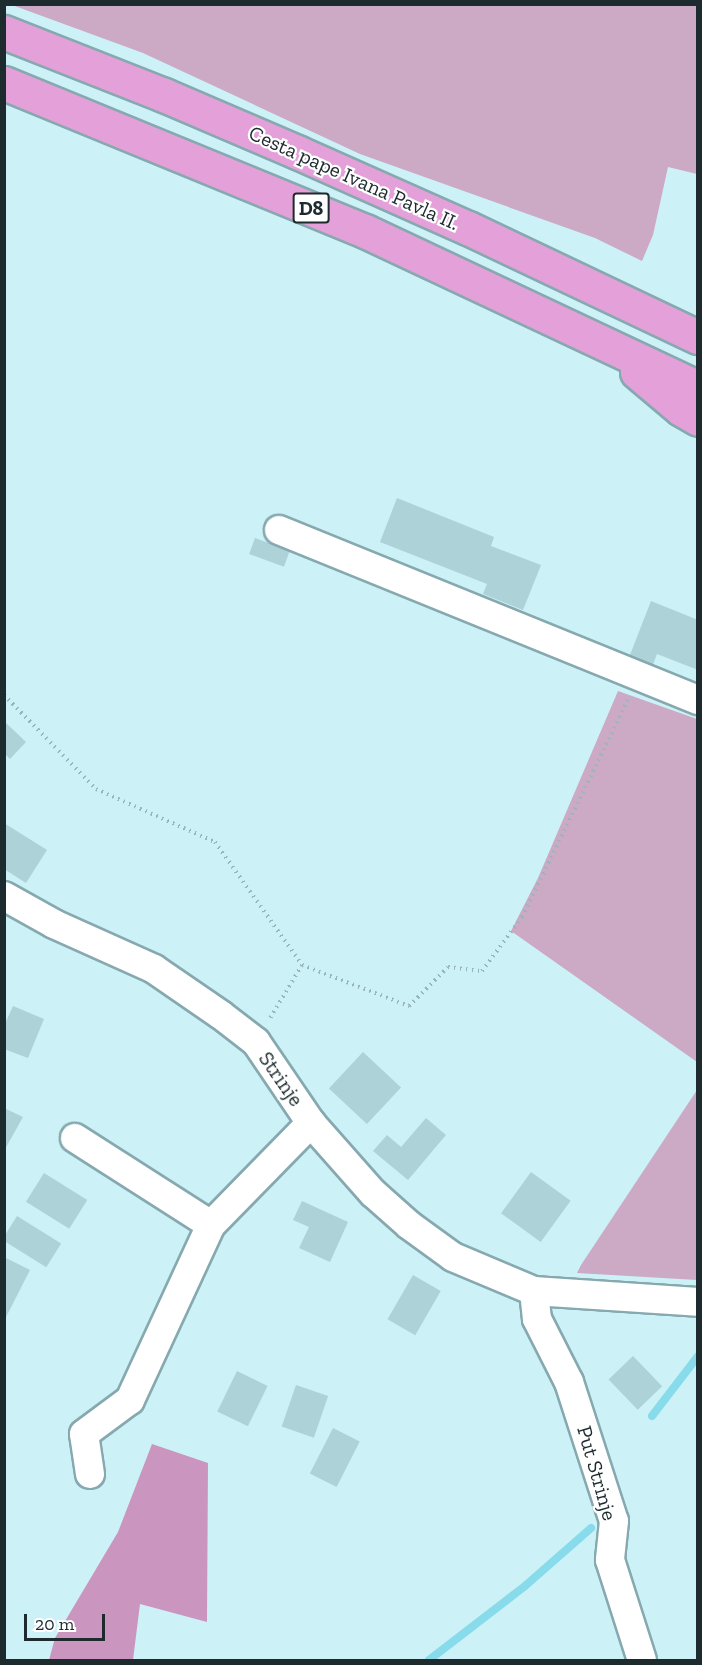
<!DOCTYPE html>
<html>
<head>
<meta charset="utf-8">
<style>
  body { margin:0 }
  #map { position:relative; width:702px; height:1665px; overflow:hidden; background:#ccf1f7; font-family:"Zilla Slab",serif }
  div>[style] { position:absolute }
  .green>* { inset:0; background:#cca9c4 }
  .forest>* { inset:0; background:#ca95bf }
  .stream>* { height:8px; margin:-4px; padding:0 4px; transform-origin:4px; border-radius:4px; background:#87dbea }
  .building>* { inset:0; background:#add2d8; transform-origin:0 0 }
  .path>* { height:4px; margin-top:-2px; transform-origin:0; background:repeating-linear-gradient(90deg,#97b5ba 0 1.5px,transparent 0 6px) }
  .roads { filter:drop-shadow(2px 0 #86a9af) drop-shadow(-2px 0 #86a9af) drop-shadow(0 2px #86a9af) drop-shadow(0 -2px #86a9af) }
  .minor>* { height:28px; margin:-14px; padding:0 14px; transform-origin:14px; border-radius:14px; background:#fff }
  .major>* { height:33px; margin:-16.5px; padding:0 16.5px; transform-origin:16.5px; border-radius:16.5px; background:#e4a1d9 }
  span { translate:-50% -50%; white-space:nowrap; text-align:center; line-height:1.15; -webkit-text-stroke:4.5px #fff; paint-order:stroke }
  .shield-label span { padding:2px 4px; background:#fff; border:2px solid; border-radius:4px; -webkit-text-stroke-width:0 }
  .shield-label { font-size:20px; color:#1d2b2e; font-weight:700 }
  .street-label { font-size:21px; color:#1d2b2e }
  .frame { position:absolute; inset:0; border:6px solid #1d2b2e; pointer-events:none }
  .scale { position:absolute; left:24px; top:1614px; width:81px; height:27px; box-sizing:border-box; border:3px solid #1d2b2e; border-top:0; padding-left:8px; font-size:18px; line-height:21px; white-space:nowrap; color:#1d2b2e; -webkit-text-stroke:4px #fff; paint-order:stroke }
</style>
</head>
<body>
<div id="map">
  <div class="green">
    <div style="clip-path:polygon(12px 5px,697px 5px,697px 174px,668px 167px,653px 235px,642px 261px,595px 238px,360px 154px,143px 53px)"></div>
    <div style="clip-path:polygon(618px 691px,697px 719px,697px 1062px,511px 931px,538px 878px)"></div>
    <div style="clip-path:polygon(697px 1090px,697px 1280px,577px 1273px,581px 1265px)"></div>
  </div>
  <div class="forest">
    <div style="clip-path:polygon(152px 1444px,208px 1463px,207px 1622px,140px 1604px,133px 1660px,49px 1660px,55px 1638px,118px 1532px)"></div>
  </div>
  <div class="stream">
    <div style="left:652px;top:1416px;width:76px;rotate:-52.5deg"></div>
    <div style="left:429px;top:1660px;width:121px;rotate:-37.6deg"></div>
    <div style="left:525px;top:1586px;width:88px;rotate:-41.3deg"></div>
  </div>
  <div class="building">
    <div style="clip-path:polygon(397px 498px,494px 537px,491px 546px,541px 565px,523px 610px,483px 594px,487px 584px,380px 542px)"></div>
    <div style="left:255px;top:538px;width:37px;height:17px;rotate:20deg"></div>
    <div style="clip-path:polygon(651px 601px,698px 620px,698px 670px,657px 654px,651px 670px,628px 660px)"></div>
    <div style="clip-path:polygon(4px 721px,26px 742px,10px 759px,4px 753px)"></div>
    <div style="clip-path:polygon(4px 823px,47px 850px,26px 883px,4px 869px)"></div>
    <div style="clip-path:polygon(13px 1006px,44px 1019px,28px 1058px,4px 1049px,4px 1026px)"></div>
    <div style="left:363px;top:1052px;width:52px;height:50px;rotate:43deg"></div>
    <div style="clip-path:polygon(4px 1108px,23px 1117px,4px 1151px)"></div>
    <div style="clip-path:polygon(426px 1118px,446px 1135px,408px 1180px,373px 1151px,387px 1135px,401px 1147px)"></div>
    <div style="left:531px;top:1172px;width:49px;height:51px;rotate:36deg"></div>
    <div style="left:44px;top:1173px;width:51px;height:34px;rotate:32deg"></div>
    <div style="clip-path:polygon(302px 1201px,348px 1222px,330px 1262px,299px 1248px,309px 1227px,293px 1220px)"></div>
    <div style="left:17px;top:1216px;width:52px;height:28px;rotate:32deg"></div>
    <div style="clip-path:polygon(4px 1257px,30px 1270px,4px 1321px)"></div>
    <div style="left:413px;top:1275px;width:32px;height:51px;rotate:30deg"></div>
    <div style="left:633px;top:1356px;width:42px;height:34px;rotate:46deg"></div>
    <div style="left:237px;top:1371px;width:34px;height:45px;rotate:26deg"></div>
    <div style="left:296px;top:1385px;width:34px;height:44px;rotate:19deg"></div>
    <div style="left:333px;top:1428px;width:30px;height:51px;rotate:27deg"></div>
  </div>
  <div class="path">
    <div style="left:4px;top:695px;width:132px;rotate:45.6deg"></div>
    <div style="left:96px;top:789px;width:130px;rotate:24deg"></div>
    <div style="left:215px;top:842px;width:151px;rotate:54.7deg"></div>
    <div style="left:302px;top:965px;width:64px;rotate:121deg"></div>
    <div style="left:302px;top:965px;width:115px;rotate:21deg"></div>
    <div style="left:409px;top:1006px;width:55px;rotate:-45deg"></div>
    <div style="left:448px;top:967px;width:34px;rotate:7deg"></div>
    <div style="left:482px;top:971px;width:67px;rotate:-53.5deg"></div>
    <div style="left:522px;top:917px;width:242px;rotate:-64deg"></div>
  </div>
  <div class="roads">
    <div class="minor">
      <div style="left:279px;top:530px;width:452px;rotate:22.1deg"></div>
      <div style="left:4px;top:896px;width:57px;rotate:29.2deg"></div>
      <div style="left:54px;top:924px;width:110px;rotate:24.2deg"></div>
      <div style="left:154px;top:969px;width:81px;rotate:34.5deg"></div>
      <div style="left:221px;top:1015px;width:44px;rotate:37.6deg"></div>
      <div style="left:256px;top:1042px;width:98px;rotate:55.8deg"></div>
      <div style="left:311px;top:1123px;width:94px;rotate:48.5deg"></div>
      <div style="left:373px;top:1193px;width:48px;rotate:41.6deg"></div>
      <div style="left:409px;top:1225px;width:54px;rotate:36deg"></div>
      <div style="left:453px;top:1257px;width:88px;rotate:22.8deg"></div>
      <div style="left:534px;top:1291px;width:164px;rotate:3.8deg"></div>
      <div style="left:75px;top:1138px;width:161px;rotate:32.6deg"></div>
      <div style="left:534px;top:1291px;width:28px;rotate:84deg"></div>
      <div style="left:537px;top:1319px;width:71px;rotate:63.1deg"></div>
      <div style="left:569px;top:1382px;width:146px;rotate:72.1deg"></div>
      <div style="left:614px;top:1521px;width:39px;rotate:96deg"></div>
      <div style="left:610px;top:1560px;width:105px;rotate:72.3deg"></div>
      <div style="left:90px;top:1474px;width:40px;rotate:-98.5deg"></div>
      <div style="left:84px;top:1434px;width:57px;rotate:-36.5deg"></div>
      <div style="left:130px;top:1400px;width:193px;rotate:-65.2deg"></div>
      <div style="left:211px;top:1225px;width:143px;rotate:-45.6deg"></div>
    </div>
    <div class="major">
      <div style="left:4px;top:32px;width:172px;rotate:21.5deg"></div>
      <div style="left:164px;top:95px;width:145px;rotate:23.2deg"></div>
      <div style="left:297px;top:152px;width:187px;rotate:24deg"></div>
      <div style="left:468px;top:228px;width:255px;rotate:25.4deg"></div>
      <div style="left:4px;top:83px;width:390px;rotate:22.3deg"></div>
      <div style="left:365px;top:231px;width:368px;rotate:25.2deg"></div>
      <div style="left:637px;top:372px;width:57px;rotate:40.1deg"></div>
      <div style="left:681px;top:409px;width:20px;rotate:30deg"></div>
    </div>
  </div>
  <div class="shield-label">
    <span style="left:311px;top:208px">D8</span>
  </div>
  <div class="street-label">
    <span style="left:354px;top:178px;rotate:24deg">Cesta pape Ivana Pavla II.</span>
    <span style="left:281px;top:1079px;rotate:55deg">Strinje</span>
    <span style="left:597px;top:1473px;rotate:74deg">Put Strinje</span>
  </div>
  <div class="frame"></div>
  <div class="scale">20 m</div>
</div>
</body>
</html>
